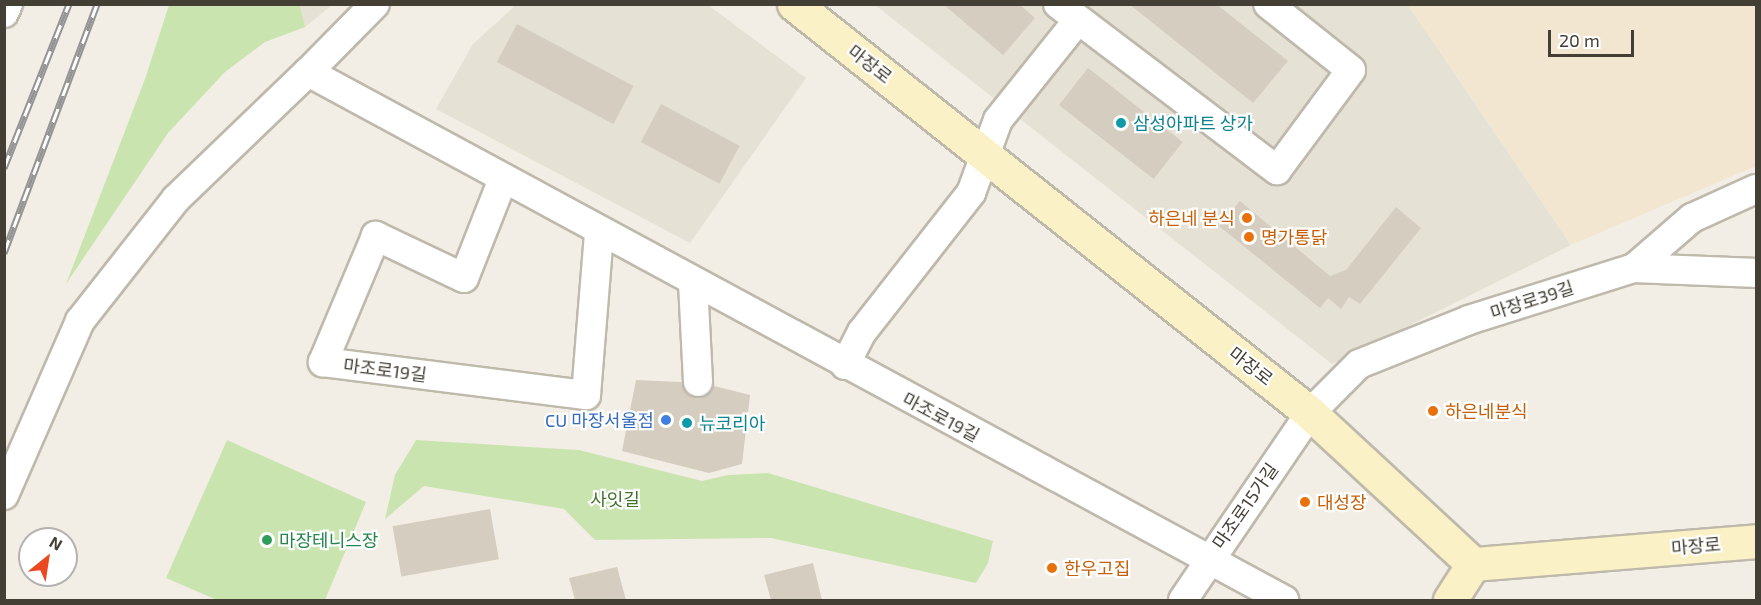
<!DOCTYPE html>
<html>
<head>
<meta charset="utf-8">
<style>
  body { margin:0 }
  #map { position:relative; width:1761px; height:605px; overflow:hidden; background:#f2eee5; font-family:"Exo 2","Noto Sans KR",sans-serif }
  div>[style] { position:absolute }
  .residential>* { inset:0; background:#e5e1d4 }
  .commercial>* { inset:0; background:#f3e6d1 }
  .green>* { inset:0; background:#cae4b0 }
  .building>* { inset:0; background:#d5cdbf; transform-origin:0 0 }
  .roads { filter:drop-shadow(2px 0 #bfb9ac) drop-shadow(-2px 0 #bfb9ac) drop-shadow(0 2px #bfb9ac) drop-shadow(0 -2px #bfb9ac) }
  .minor>* { height:28px; margin:-14px; padding:0 14px; transform-origin:14px; border-radius:14px; background:#fff }
  .secondary>* { height:33px; margin:-16.5px; padding:0 16.5px; transform-origin:16.5px; border-radius:16.5px; background:#fbf1c6 }
  .rail>* { height:7px; margin-top:-3.5px; transform-origin:0; background:repeating-linear-gradient(90deg,#fff 0 14px,#949494 0 28px); box-sizing:border-box; border-block:2px solid #949494 }
  .dots>* { width:16px; height:16px; translate:-50% -50%; box-sizing:border-box; border:3px solid #fff; border-radius:50% }
  span { translate:-50% -50%; white-space:nowrap; text-align:center; line-height:1.15; -webkit-text-stroke:4.5px #fff; paint-order:stroke }
  .street-label { font-size:18px; color:#443f35 }
  .culture-label { font-size:18px; color:#0d838f }
  .left { translate:0 -50%; text-align:left }
  .food-label { font-size:18px; color:#c56008 }
  .right { translate:-100% -50%; text-align:right }
  .shop-label { font-size:18px; color:#366cbe }
  .park-label { font-size:18px; color:#43722c }
  .leisure-label { font-size:18px; color:#27864d }
  .frame { position:absolute; inset:0; border:6px solid #443f35; pointer-events:none }
  .north { position:absolute; left:18px; top:527px; width:60px; height:60px; box-sizing:border-box; background:#fff; border:2px solid #b4b2ae; border-radius:50%; rotate:30deg; font-size:16px; font-weight:700; line-height:24px; text-align:center; color:#443f35 }
  .north::after { content:''; display:block; margin:auto; width:21px; height:27px; background:#ed4921; clip-path:polygon(50% 0,100% 100%,50% 72%,0 100%) }
  .scale { position:absolute; left:1548px; top:30px; width:86px; height:27px; box-sizing:border-box; border:3px solid #443f35; border-top:0; padding-left:8px; font-size:18px; line-height:21px; white-space:nowrap; color:#443f35; -webkit-text-stroke:4px #fff; paint-order:stroke }
</style>
</head>
<body>
<div id="map">
  <div class="residential">
    <div style="clip-path:polygon(300px 4px,332px 5px,305px 27px)"></div>
    <div style="clip-path:polygon(516px 5px,708px 5px,806px 78px,690px 243px,436px 109px,473px 44px)"></div>
    <div style="clip-path:polygon(875px 5px,1408px 5px,1571px 245px,1332px 364px)"></div>
  </div>
  <div class="commercial">
    <div style="clip-path:polygon(1408px 5px,1756px 5px,1756px 166px,1571px 245px)"></div>
  </div>
  <div class="green">
    <div style="clip-path:polygon(169px 5px,300px 5px,305px 27px,265px 42px,225px 72px,168px 133px,66px 284px,145px 79px)"></div>
    <div style="clip-path:polygon(227px 440px,366px 502px,325px 600px,217px 600px,166px 578px)"></div>
    <div style="clip-path:polygon(416px 440px,579px 450px,702px 481px,728px 475px,768px 473px,993px 541px,988px 563px,976px 583px,771px 538px,595px 540px,564px 509px,424px 486px,385px 519px,395px 475px)"></div>
  </div>
  <div class="building">
    <div style="clip-path:polygon(943px 4px,1019px 4px,1035px 18px,1003px 55px)"></div>
    <div style="clip-path:polygon(1129px 4px,1216px 4px,1288px 61px,1253px 103px)"></div>
    <div style="left:517px;top:24px;width:132px;height:43px;rotate:28deg"></div>
    <div style="left:1088px;top:68px;width:120px;height:47px;rotate:38deg"></div>
    <div style="left:661px;top:104px;width:89px;height:43px;rotate:28deg"></div>
    <div style="clip-path:polygon(1240px 201px,1330px 276px,1346px 270px,1396px 207px,1421px 228px,1360px 304px,1349px 297px,1341px 309px,1328px 298px,1320px 308px,1219px 226px)"></div>
    <div style="clip-path:polygon(636px 380px,702px 383px,750px 395px,742px 464px,709px 473px,622px 451px)"></div>
    <div style="left:490px;top:509px;width:51px;height:99px;rotate:80deg"></div>
    <div style="clip-path:polygon(813px 563px,822px 600px,771px 600px,764px 575px)"></div>
    <div style="clip-path:polygon(617px 567px,626px 600px,575px 600px,569px 578px)"></div>
  </div>
  <div class="roads">
    <div class="minor">
      <div style="left:1058px;top:4px;width:275px;rotate:37.2deg"></div>
      <div style="left:1277px;top:170px;width:124px;rotate:-53.5deg"></div>
      <div style="left:1351px;top:70px;width:106px;rotate:-141.5deg"></div>
      <div style="left:4px;top:13px;width:10px;rotate:-66deg"></div>
      <div style="left:308px;top:72px;width:95px;rotate:-45.4deg"></div>
      <div style="left:503px;top:179px;width:106px;rotate:111.5deg"></div>
      <div style="left:464px;top:278px;width:98px;rotate:-154.5deg"></div>
      <div style="left:376px;top:236px;width:137px;rotate:112.8deg"></div>
      <div style="left:323px;top:362px;width:265px;rotate:7.2deg"></div>
      <div style="left:586px;top:395px;width:164px;rotate:-85.4deg"></div>
      <div style="left:1634px;top:268px;width:122px;rotate:2.3deg"></div>
      <div style="left:693px;top:283px;width:99px;rotate:87.1deg"></div>
      <div style="left:845px;top:365px;width:37px;rotate:-63deg"></div>
      <div style="left:862px;top:332px;width:177px;rotate:-51.9deg"></div>
      <div style="left:971px;top:193px;width:78px;rotate:-69.7deg"></div>
      <div style="left:998px;top:120px;width:128px;rotate:-51.3deg"></div>
      <div style="left:4px;top:495px;width:190px;rotate:-66.4deg"></div>
      <div style="left:80px;top:321px;width:155px;rotate:-51.8deg"></div>
      <div style="left:176px;top:199px;width:183px;rotate:-43.9deg"></div>
      <div style="left:308px;top:72px;width:1110px;rotate:28.41deg"></div>
      <div style="left:1183px;top:600px;width:226px;rotate:-55.8deg"></div>
      <div style="left:1310px;top:413px;width:69px;rotate:-45deg"></div>
      <div style="left:1359px;top:364px;width:118px;rotate:-21.8deg"></div>
      <div style="left:1469px;top:320px;width:173px;rotate:-17.5deg"></div>
      <div style="left:1634px;top:268px;width:77px;rotate:-40.8deg"></div>
      <div style="left:1692px;top:218px;width:70px;rotate:-24.4deg"></div>
    </div>
    <div class="secondary">
      <div style="left:794px;top:4px;width:658px;rotate:38.4deg"></div>
      <div style="left:1310px;top:413px;width:222px;rotate:42.8deg"></div>
      <div style="left:1473px;top:564px;width:284px;rotate:-4.6deg"></div>
      <div style="left:1450px;top:600px;width:43px;rotate:-57.4deg"></div>
    </div>
  </div>
  <div class="rail">
    <div style="left:4px;top:168px;width:176px;rotate:-68.4deg"></div>
    <div style="left:4px;top:253px;width:266px;rotate:-69.5deg"></div>
  </div>
  <div class="dots">
    <div style="left:1121px;top:123px;background:#0f9aa8"></div>
    <div style="left:1247px;top:218px;background:#e8710a"></div>
    <div style="left:1249px;top:237px;background:#e8710a"></div>
    <div style="left:1433px;top:411px;background:#e8710a"></div>
    <div style="left:666px;top:420px;background:#3f7fe0"></div>
    <div style="left:687px;top:423px;background:#0f9aa8"></div>
    <div style="left:1305px;top:502px;background:#e8710a"></div>
    <div style="left:267px;top:540px;background:#2e9e5b"></div>
    <div style="left:1052px;top:568px;background:#e8710a"></div>
  </div>
  <div class="street-label">
    <span style="left:870px;top:64px;rotate:38deg">마장로</span>
    <span style="left:1532px;top:300px;rotate:-18deg">마장로39길</span>
    <span style="left:1251px;top:366px;rotate:38deg">마장로</span>
    <span style="left:385px;top:370px;rotate:7deg">마조로19길</span>
    <span style="left:941px;top:417px;rotate:28deg">마조로19길</span>
    <span style="left:1245px;top:506px;rotate:-55deg">마조로15가길</span>
    <span style="left:1696px;top:546px;rotate:-5deg">마장로</span>
  </div>
  <div class="culture-label">
    <span class="left" style="left:1133px;top:123px">삼성아파트 상가</span>
    <span class="left" style="left:699px;top:423px">뉴코리아</span>
  </div>
  <div class="food-label">
    <span class="right" style="left:1235px;top:218px">하은네 분식</span>
    <span class="left" style="left:1261px;top:237px">명가통닭</span>
    <span class="left" style="left:1445px;top:411px">하은네분식</span>
    <span class="left" style="left:1317px;top:502px">대성장</span>
    <span class="left" style="left:1064px;top:568px">한우고집</span>
  </div>
  <div class="shop-label">
    <span class="right" style="left:654px;top:420px">CU 마장서울점</span>
  </div>
  <div class="park-label">
    <span style="left:615px;top:499px">사잇길</span>
  </div>
  <div class="leisure-label">
    <span class="left" style="left:279px;top:540px">마장테니스장</span>
  </div>
  <div class="frame"></div>
  <div class="north">N</div>
  <div class="scale">20 m</div>
</div>
</body>
</html>
